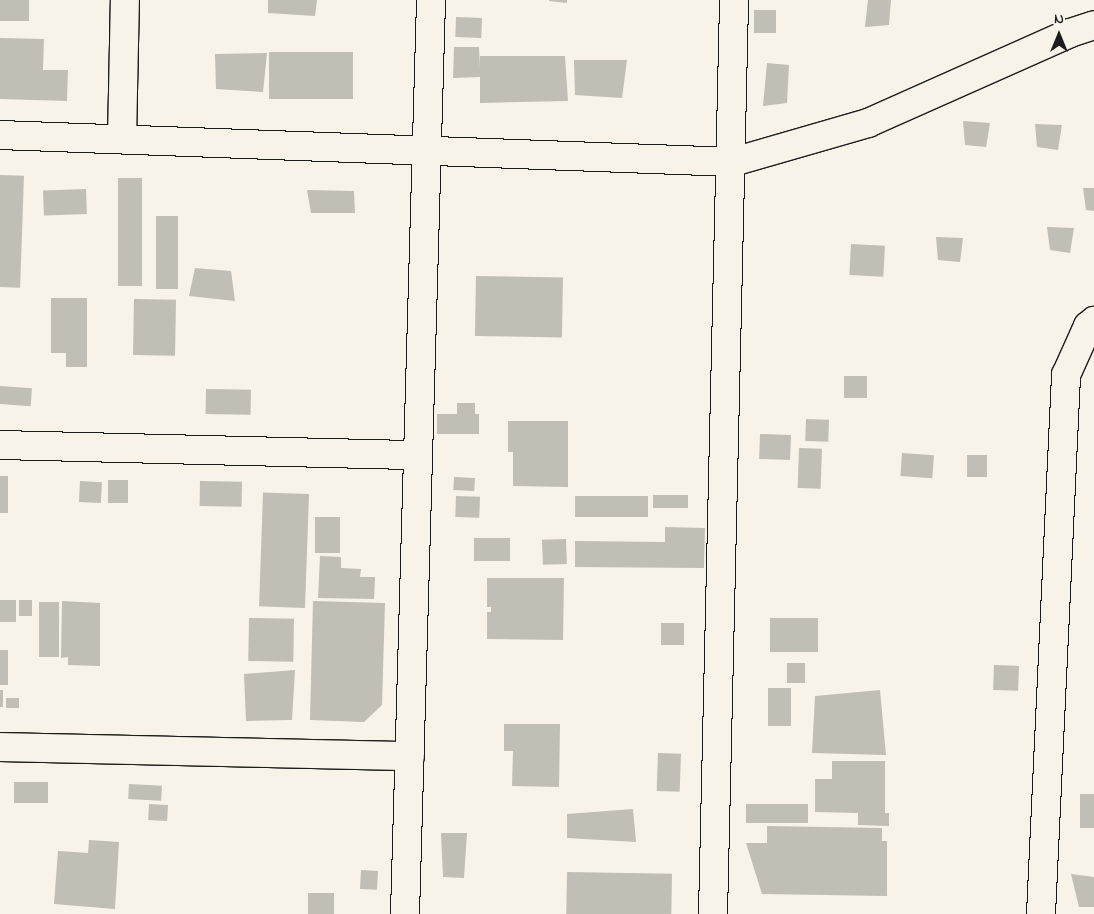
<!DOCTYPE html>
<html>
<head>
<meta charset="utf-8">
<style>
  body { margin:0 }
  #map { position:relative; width:1094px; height:914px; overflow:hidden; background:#f7f3e8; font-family:"Indie Flower",sans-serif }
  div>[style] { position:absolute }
  .building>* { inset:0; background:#c0beb5; transform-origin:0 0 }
  .roads { filter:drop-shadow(1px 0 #1c1c1c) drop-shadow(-1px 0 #1c1c1c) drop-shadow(0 1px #1c1c1c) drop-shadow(0 -1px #1c1c1c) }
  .street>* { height:28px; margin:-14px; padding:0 14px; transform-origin:14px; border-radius:14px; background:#f7f3e8 }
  span { translate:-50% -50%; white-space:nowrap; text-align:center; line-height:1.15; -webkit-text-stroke:5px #f7f3e8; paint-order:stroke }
  .north { position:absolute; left:1034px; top:10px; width:50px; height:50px; -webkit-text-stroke:4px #f7f3e8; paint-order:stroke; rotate:0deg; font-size:14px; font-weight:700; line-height:20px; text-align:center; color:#1c1c1c }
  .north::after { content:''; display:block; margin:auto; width:18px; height:22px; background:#1c1c1c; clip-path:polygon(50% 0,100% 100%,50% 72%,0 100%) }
</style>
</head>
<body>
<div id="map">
  <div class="building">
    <div style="left:0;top:0;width:29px;height:21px"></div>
    <div style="clip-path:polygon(268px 0,317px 0,315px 16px,268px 13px)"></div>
    <div style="clip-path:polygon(549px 0,567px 0,567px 3px,549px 1px)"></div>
    <div style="clip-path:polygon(868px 0,891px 0,889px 25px,865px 27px)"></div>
    <div style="left:754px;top:10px;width:22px;height:23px"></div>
    <div style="left:456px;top:17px;width:26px;height:20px;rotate:2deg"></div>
    <div style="clip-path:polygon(0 38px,44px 39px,43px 70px,68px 70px,67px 101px,0 99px)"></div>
    <div style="clip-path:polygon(454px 47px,479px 47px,480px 68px,480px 56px,565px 56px,568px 101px,480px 103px,480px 77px,453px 78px)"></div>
    <div style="left:269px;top:52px;width:84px;height:47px"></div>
    <div style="clip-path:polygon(267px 53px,263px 92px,216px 89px,215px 54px)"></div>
    <div style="clip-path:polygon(574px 60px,627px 60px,622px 98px,575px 95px)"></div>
    <div style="clip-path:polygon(767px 63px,789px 65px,787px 103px,763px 106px)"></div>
    <div style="clip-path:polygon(963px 121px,990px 123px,986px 147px,965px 145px)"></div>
    <div style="clip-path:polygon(1035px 124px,1062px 125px,1058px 150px,1037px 147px)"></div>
    <div style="left:0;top:175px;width:24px;height:112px;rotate:2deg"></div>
    <div style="left:118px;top:178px;width:24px;height:108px"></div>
    <div style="clip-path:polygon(1083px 188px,1094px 188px,1094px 211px,1086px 210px)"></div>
    <div style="left:86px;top:189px;width:25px;height:43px;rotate:88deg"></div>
    <div style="clip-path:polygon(307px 190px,354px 191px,355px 213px,311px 213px)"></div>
    <div style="left:156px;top:216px;width:22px;height:73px"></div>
    <div style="clip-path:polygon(1047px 227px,1074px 228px,1070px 253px,1050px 250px)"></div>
    <div style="clip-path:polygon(936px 237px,963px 238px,960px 262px,938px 260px)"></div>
    <div style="left:851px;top:244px;width:34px;height:31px;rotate:3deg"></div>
    <div style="clip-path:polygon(195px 268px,231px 271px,235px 301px,189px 296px)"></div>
    <div style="left:476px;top:276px;width:87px;height:60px;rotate:1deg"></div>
    <div style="clip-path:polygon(51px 298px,87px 298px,87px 367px,66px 367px,66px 353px,51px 353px)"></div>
    <div style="left:134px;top:299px;width:42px;height:56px;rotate:1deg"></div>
    <div style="left:844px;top:376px;width:23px;height:22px"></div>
    <div style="left:0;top:386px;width:32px;height:18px;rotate:4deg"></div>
    <div style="left:206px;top:389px;width:45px;height:25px;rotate:1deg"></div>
    <div style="clip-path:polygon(457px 403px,475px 403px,475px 414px,479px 414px,479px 434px,437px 434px,437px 414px,457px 414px)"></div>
    <div style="left:806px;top:419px;width:23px;height:22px;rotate:2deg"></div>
    <div style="clip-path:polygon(508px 421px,568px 421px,568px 487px,513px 486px,513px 452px,508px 452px)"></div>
    <div style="left:760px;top:434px;width:31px;height:25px;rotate:2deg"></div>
    <div style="left:799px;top:448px;width:23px;height:40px;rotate:2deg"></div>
    <div style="left:902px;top:453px;width:32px;height:23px;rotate:4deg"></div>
    <div style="left:967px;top:455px;width:20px;height:22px"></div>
    <div style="left:0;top:476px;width:8px;height:37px"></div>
    <div style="left:454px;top:477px;width:21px;height:13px;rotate:3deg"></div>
    <div style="left:108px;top:480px;width:20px;height:23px"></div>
    <div style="left:80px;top:481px;width:22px;height:21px;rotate:3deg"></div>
    <div style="left:200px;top:481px;width:42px;height:25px;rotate:1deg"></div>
    <div style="left:309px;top:494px;width:114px;height:46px;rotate:92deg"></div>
    <div style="left:653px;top:495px;width:35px;height:13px"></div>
    <div style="left:456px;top:496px;width:24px;height:21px;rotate:2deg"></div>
    <div style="left:648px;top:496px;width:21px;height:73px;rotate:90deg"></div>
    <div style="left:315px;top:517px;width:25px;height:36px"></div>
    <div style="clip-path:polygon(665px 527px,705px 528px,704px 568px,575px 567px,575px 541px,665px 542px)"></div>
    <div style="left:474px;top:538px;width:36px;height:23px"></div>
    <div style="left:566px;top:539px;width:25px;height:24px;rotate:88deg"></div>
    <div style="clip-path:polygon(320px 556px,341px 557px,341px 568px,361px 569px,360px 577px,375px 577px,374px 599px,318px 598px)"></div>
    <div style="clip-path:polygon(487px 578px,564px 578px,563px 640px,487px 639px,487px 612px,491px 612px,491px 607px,487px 607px)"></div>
    <div style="left:0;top:600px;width:16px;height:22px"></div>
    <div style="left:32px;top:600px;width:16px;height:13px;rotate:90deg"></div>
    <div style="clip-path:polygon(62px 601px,100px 603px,100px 666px,68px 665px,68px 657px,61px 658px)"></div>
    <div style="clip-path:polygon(313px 601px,385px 603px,382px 705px,364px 722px,310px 720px)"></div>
    <div style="left:39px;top:602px;width:20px;height:55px"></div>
    <div style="left:249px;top:618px;width:45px;height:43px;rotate:1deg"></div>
    <div style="left:770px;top:618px;width:48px;height:34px"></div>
    <div style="left:661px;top:623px;width:23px;height:22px"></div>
    <div style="left:0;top:650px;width:8px;height:35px"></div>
    <div style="left:787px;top:663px;width:18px;height:20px"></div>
    <div style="left:994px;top:665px;width:25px;height:25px;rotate:2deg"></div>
    <div style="clip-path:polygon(295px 670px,292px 720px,246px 721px,244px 674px)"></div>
    <div style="left:768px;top:688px;width:23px;height:38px"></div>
    <div style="left:0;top:690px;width:3px;height:17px"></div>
    <div style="clip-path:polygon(880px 690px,886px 755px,812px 753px,815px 696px)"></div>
    <div style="left:6px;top:698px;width:13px;height:10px"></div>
    <div style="clip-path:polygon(504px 724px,560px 724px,559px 787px,512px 786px,513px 751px,504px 751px)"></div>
    <div style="left:658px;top:753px;width:23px;height:38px;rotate:2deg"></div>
    <div style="clip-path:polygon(832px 761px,885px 761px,885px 813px,889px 813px,889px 826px,858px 825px,858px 813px,815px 812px,815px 779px,832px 779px)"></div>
    <div style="left:14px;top:782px;width:34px;height:21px"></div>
    <div style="left:129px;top:784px;width:33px;height:15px;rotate:3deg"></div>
    <div style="left:1080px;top:794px;width:14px;height:34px"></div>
    <div style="left:149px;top:804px;width:19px;height:16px;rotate:3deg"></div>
    <div style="left:746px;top:804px;width:62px;height:19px"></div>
    <div style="clip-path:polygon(633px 809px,636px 842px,567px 838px,567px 814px)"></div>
    <div style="clip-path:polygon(767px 826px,882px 828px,882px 841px,887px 841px,887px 896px,762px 894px,746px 843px,767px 843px)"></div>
    <div style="clip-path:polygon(441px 833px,467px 833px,464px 878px,443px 877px)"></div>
    <div style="clip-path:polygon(89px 840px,119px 842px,115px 909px,54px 904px,58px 851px,88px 853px)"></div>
    <div style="left:361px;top:870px;width:17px;height:19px;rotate:3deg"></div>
    <div style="left:567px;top:872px;width:105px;height:42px;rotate:1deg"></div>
    <div style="clip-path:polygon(1071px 874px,1094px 877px,1094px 907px,1079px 907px)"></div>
    <div style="left:308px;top:893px;width:26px;height:21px"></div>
  </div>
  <div class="roads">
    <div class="street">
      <div style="left:0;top:135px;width:733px;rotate:2.11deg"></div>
      <div style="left:733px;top:162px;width:141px;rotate:-16.1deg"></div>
      <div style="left:868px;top:123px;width:221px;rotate:-24deg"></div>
      <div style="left:1070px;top:33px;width:25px;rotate:-18deg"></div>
      <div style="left:122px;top:139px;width:139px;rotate:-88.8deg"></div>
      <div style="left:0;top:445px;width:416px;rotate:1.4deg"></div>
      <div style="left:0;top:747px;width:410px;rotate:1.3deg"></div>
      <div style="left:405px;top:914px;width:914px;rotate:-88.37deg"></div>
      <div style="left:713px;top:914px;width:914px;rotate:-88.68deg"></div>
      <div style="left:1041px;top:914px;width:540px;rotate:-87.34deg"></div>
      <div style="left:1066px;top:375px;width:54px;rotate:-65.8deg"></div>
      <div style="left:1088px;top:326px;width:8px;rotate:-40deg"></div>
    </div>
  </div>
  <div class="north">N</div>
</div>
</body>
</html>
